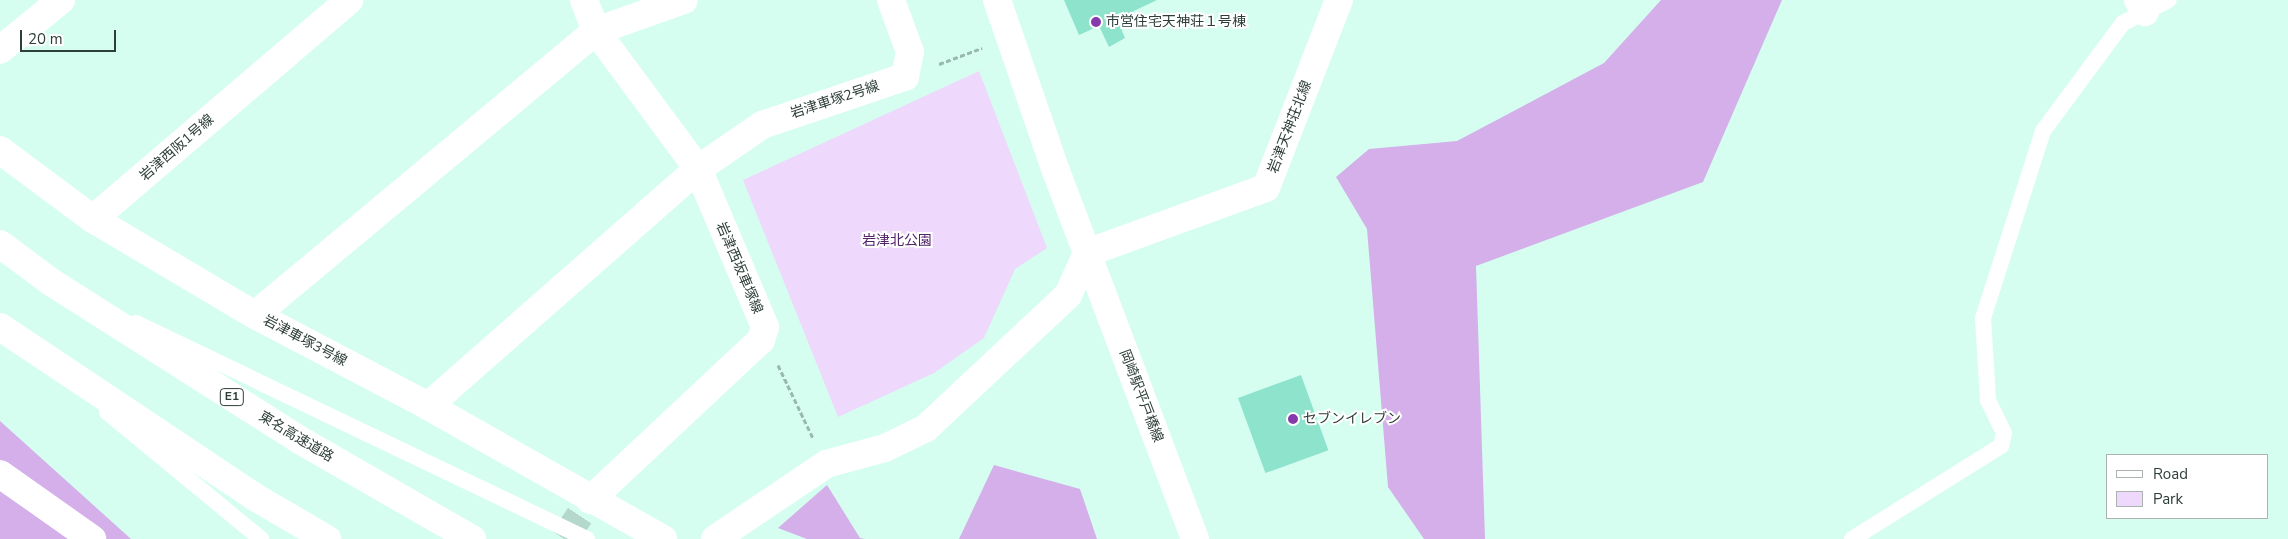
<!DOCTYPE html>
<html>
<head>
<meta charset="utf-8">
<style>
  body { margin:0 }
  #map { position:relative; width:2288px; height:539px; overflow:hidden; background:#d5fef1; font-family:"Nunito Sans","Noto Sans JP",sans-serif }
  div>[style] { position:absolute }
  .green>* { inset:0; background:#eed8fb }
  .forest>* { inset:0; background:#d4afe9 }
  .building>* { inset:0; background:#8de3cb; transform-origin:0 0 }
  .street-tunnel>* { height:28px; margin-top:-14px; transform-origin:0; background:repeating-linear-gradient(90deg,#b4d8cc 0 28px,transparent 0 42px) }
  .path>* { height:3px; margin-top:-1.5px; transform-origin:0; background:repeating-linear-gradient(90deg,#99b9af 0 5px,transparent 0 7.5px) }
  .lane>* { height:16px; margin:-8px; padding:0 8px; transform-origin:8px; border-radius:8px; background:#fff }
  .street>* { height:28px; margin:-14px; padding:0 14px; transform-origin:14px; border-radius:14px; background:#fff }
  .secondary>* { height:28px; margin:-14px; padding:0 14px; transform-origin:14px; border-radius:14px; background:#fff }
  .highway>* { height:28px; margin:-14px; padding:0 14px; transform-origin:14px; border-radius:14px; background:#fff }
  .dots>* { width:14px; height:14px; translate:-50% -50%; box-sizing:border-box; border:2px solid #fff; border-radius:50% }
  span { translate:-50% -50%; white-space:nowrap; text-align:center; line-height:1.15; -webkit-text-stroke:4px #fff; paint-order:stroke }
  .shield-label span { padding:1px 4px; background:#fff; border:1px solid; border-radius:4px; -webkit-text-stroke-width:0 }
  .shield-label { font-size:12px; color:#2e3e3a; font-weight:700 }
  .poi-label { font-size:14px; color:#2e3e3a }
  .left { translate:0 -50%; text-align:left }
  .street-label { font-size:14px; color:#2e3e3a }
  .park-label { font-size:14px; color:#512367 }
  .legend { position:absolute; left:2106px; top:454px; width:162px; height:65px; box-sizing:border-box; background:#fff; border:1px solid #abb2b0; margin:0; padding:6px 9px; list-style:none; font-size:15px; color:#2e3e3a }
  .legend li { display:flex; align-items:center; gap:10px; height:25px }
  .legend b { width:25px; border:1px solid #abb2b0 }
  .scale { position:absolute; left:20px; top:30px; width:96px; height:22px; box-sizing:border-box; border:2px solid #2e3e3a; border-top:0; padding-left:6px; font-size:15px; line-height:18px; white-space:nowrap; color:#2e3e3a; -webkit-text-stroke:4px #fff; paint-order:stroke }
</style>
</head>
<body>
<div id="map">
  <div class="green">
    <div style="clip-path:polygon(979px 71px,1047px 248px,1015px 269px,984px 338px,934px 373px,838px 417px,743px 180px)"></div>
  </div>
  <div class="forest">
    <div style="clip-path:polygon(1661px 0,1782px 0,1703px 182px,1476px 266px,1485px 539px,1424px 539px,1388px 487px,1367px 229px,1336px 177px,1369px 149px,1457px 141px,1604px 63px)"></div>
    <div style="clip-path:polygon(0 421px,131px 539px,0 539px)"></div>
    <div style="clip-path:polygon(994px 465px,1080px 489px,1097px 539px,959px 539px)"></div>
    <div style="clip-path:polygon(827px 485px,860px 538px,865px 539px,807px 539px,778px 528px)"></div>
  </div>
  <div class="building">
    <div style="clip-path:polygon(1064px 0,1157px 0,1117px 19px,1125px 38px,1109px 47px,1099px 26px,1079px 35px)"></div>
    <div style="left:1301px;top:375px;width:80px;height:67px;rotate:70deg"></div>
  </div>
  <div class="street-tunnel">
    <div style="left:564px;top:539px;width:47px;rotate:-56.3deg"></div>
  </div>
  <div class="path">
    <div style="left:939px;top:64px;width:46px;rotate:-20.4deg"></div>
    <div style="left:778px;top:365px;width:81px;rotate:64.4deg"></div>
  </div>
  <div class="lane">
    <div style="left:136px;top:323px;width:500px;rotate:25.59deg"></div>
    <div style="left:107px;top:412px;width:200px;rotate:39.5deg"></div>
    <div style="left:1852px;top:539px;width:176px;rotate:-32deg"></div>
    <div style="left:2001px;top:446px;width:13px;rotate:-77deg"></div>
    <div style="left:2004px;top:433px;width:37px;rotate:-116deg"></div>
    <div style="left:1988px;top:400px;width:82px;rotate:-93.5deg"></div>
    <div style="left:1983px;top:318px;width:196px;rotate:-72.2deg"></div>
    <div style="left:2043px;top:131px;width:134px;rotate:-53.5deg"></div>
    <div style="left:2123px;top:23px;width:51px;rotate:-26.6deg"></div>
  </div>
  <div class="street">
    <div style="left:584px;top:0;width:33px;rotate:69deg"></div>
    <div style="left:596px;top:31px;width:172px;rotate:53.5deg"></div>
    <div style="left:698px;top:169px;width:172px;rotate:67deg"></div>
    <div style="left:765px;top:327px;width:14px;rotate:107deg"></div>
    <div style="left:761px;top:340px;width:234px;rotate:136.9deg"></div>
    <div style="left:2138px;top:0;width:14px;rotate:60deg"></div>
    <div style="left:0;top:50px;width:79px;rotate:-39.3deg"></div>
    <div style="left:0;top:150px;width:116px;rotate:36.6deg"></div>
    <div style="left:93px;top:219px;width:188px;rotate:30.7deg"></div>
    <div style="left:255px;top:315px;width:195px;rotate:27.7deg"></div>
    <div style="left:428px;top:406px;width:359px;rotate:-41.3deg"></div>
    <div style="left:698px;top:169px;width:78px;rotate:-34.5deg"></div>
    <div style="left:762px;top:125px;width:151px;rotate:-18.6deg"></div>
    <div style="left:905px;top:77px;width:25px;rotate:-79deg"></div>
    <div style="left:910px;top:52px;width:55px;rotate:-110.1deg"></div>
    <div style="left:93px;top:219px;width:337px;rotate:-40.5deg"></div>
    <div style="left:255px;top:315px;width:444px;rotate:-39.8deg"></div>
    <div style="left:596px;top:31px;width:93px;rotate:-19.4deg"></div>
    <div style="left:428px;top:406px;width:270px;rotate:29.5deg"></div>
    <div style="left:0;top:474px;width:113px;rotate:35.2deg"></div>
    <div style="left:715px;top:539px;width:134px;rotate:-34deg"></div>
    <div style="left:826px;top:464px;width:61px;rotate:-15.2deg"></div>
    <div style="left:885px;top:448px;width:46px;rotate:-26deg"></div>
    <div style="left:926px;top:428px;width:195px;rotate:-43.1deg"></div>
    <div style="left:1068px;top:295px;width:46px;rotate:-65.7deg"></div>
    <div style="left:1087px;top:253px;width:190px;rotate:-20deg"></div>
    <div style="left:1266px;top:188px;width:202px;rotate:-68.8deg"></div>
  </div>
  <div class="secondary">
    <div style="left:997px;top:0;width:181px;rotate:71deg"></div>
    <div style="left:1056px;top:171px;width:393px;rotate:69.3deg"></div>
  </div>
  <div class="highway">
    <div style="left:0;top:244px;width:64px;rotate:36.7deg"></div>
    <div style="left:51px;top:282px;width:293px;rotate:32.4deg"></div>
    <div style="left:298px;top:439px;width:201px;rotate:29.9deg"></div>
    <div style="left:0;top:327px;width:304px;rotate:33.7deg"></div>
    <div style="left:253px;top:496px;width:86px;rotate:30.2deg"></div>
  </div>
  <div class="dots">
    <div style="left:1096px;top:22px;background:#8539aa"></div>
    <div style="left:1293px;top:419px;background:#8539aa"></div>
  </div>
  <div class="shield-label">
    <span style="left:232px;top:397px">E1</span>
  </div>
  <div class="poi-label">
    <span class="left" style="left:1106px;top:22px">市営住宅天神荘１号棟</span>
    <span class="left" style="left:1303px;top:419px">セブンイレブン</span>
  </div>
  <div class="street-label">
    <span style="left:835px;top:100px;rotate:-18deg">岩津車塚2号線</span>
    <span style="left:1290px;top:127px;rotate:-69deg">岩津天神荘北線</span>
    <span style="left:177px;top:148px;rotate:-41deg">岩津西阪1号線</span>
    <span style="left:739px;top:268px;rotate:67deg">岩津西坂車塚線</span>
    <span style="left:305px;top:341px;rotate:28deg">岩津車塚3号線</span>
    <span style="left:1141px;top:396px;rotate:69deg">岡崎駅平戸橋線</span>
    <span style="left:296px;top:437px;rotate:31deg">東名高速道路</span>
  </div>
  <div class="park-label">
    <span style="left:897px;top:241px">岩津北公園</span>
  </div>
  <ul class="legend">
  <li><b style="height:6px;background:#fff"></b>Road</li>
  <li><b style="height:14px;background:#eed8fb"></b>Park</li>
  </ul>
  <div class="scale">20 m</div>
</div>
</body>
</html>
